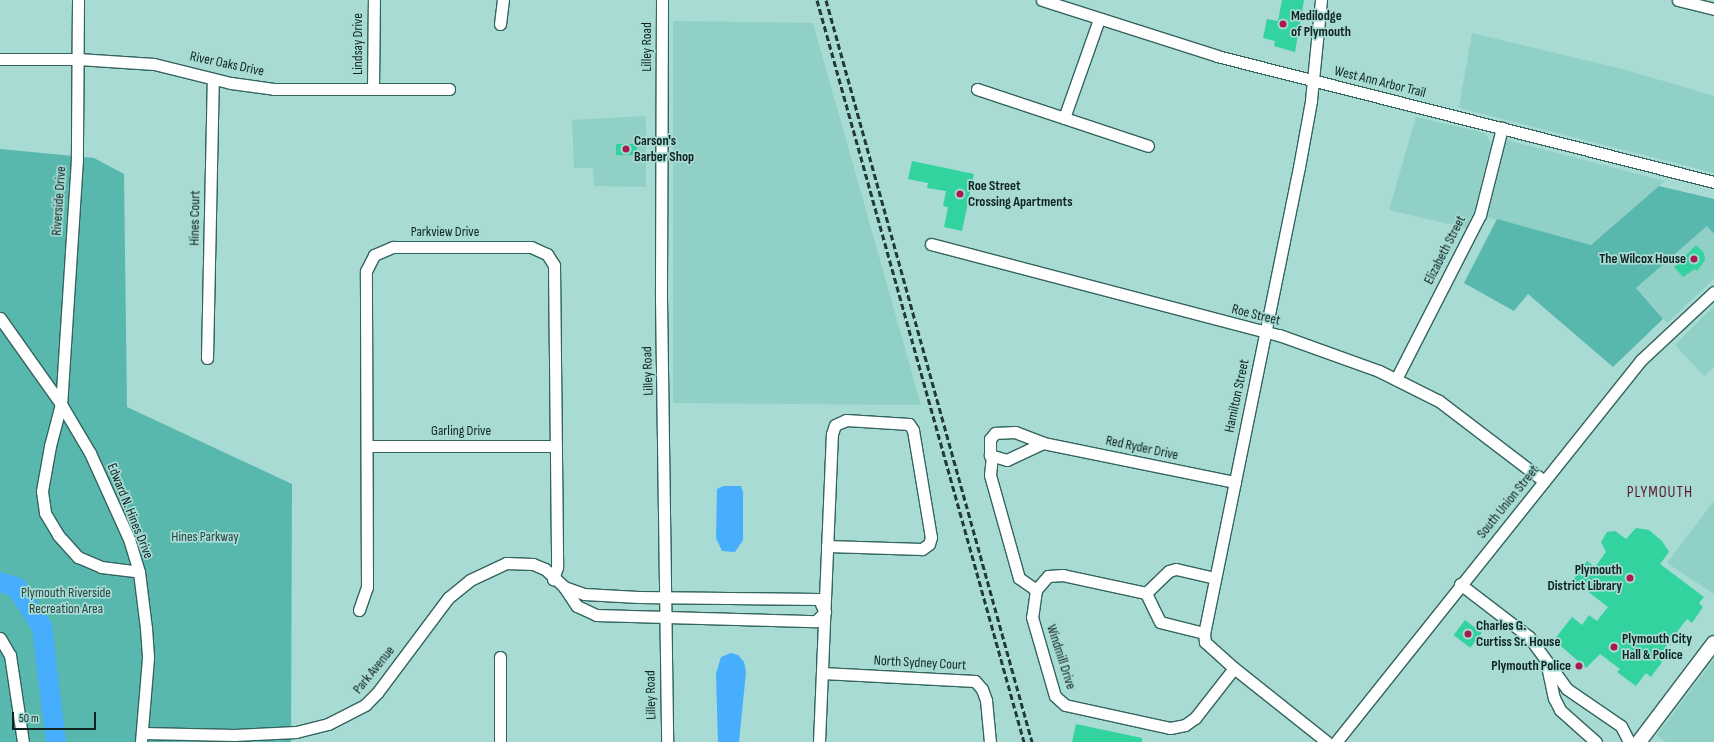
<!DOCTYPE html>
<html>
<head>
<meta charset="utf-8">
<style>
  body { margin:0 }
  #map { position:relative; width:1714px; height:742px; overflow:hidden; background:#a7dbd3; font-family:"Sofia Sans Condensed",sans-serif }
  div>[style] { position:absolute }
  .built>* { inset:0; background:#91d0c7 }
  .green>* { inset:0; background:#58b8ad }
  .water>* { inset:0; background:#47adfd }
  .river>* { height:20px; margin:-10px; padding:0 10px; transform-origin:10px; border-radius:10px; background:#47adfd }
  .building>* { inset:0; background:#32d39f; transform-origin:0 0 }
  .roads { filter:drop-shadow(1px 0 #33645e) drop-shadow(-1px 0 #33645e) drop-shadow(0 1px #33645e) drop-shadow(0 -1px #33645e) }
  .minor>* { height:11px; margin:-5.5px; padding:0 5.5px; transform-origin:5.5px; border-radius:5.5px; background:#fff }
  .major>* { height:14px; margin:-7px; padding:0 7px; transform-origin:7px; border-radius:7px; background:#fff }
  .rail>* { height:3px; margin-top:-1.5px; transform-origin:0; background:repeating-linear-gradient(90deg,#233b38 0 6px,transparent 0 9px) }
  .dots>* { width:11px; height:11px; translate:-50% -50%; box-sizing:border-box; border:2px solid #a7dbd3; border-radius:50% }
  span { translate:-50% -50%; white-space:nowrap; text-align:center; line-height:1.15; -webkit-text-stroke:3.5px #a7dbd3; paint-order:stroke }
  .poi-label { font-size:14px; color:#102422; font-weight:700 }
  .left { translate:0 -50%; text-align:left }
  .right { translate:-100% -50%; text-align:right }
  .street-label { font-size:14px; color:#102422 }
  .park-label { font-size:14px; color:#274541 }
  .quarter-label { font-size:16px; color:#5d192e; letter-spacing:1px }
  .scale { position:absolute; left:12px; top:712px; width:84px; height:18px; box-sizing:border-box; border:2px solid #102422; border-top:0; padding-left:5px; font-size:12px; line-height:14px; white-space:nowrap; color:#102422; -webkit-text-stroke:3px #a7dbd3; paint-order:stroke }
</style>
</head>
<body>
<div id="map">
  <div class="built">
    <div style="clip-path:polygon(673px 21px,813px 23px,921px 405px,673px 403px)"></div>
    <div style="clip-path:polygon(1472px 33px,1626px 70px,1714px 96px,1714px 173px,1459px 108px)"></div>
    <div style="clip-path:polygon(646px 116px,646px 187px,594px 186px,593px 168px,574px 168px,572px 120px)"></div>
    <div style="clip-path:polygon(1416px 117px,1485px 133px,1491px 143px,1475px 209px,1466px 228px,1389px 210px)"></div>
    <div style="clip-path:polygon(1507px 140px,1665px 181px,1591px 245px,1487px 217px)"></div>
    <div style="clip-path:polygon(1707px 226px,1714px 234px,1714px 279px,1667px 323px,1636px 288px)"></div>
    <div style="clip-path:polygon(1714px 306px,1714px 367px,1704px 376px,1675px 345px)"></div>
    <div style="clip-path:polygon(1714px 501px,1714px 594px,1667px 563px)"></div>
    <div style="clip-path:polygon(1714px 659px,1714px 742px,1666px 742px,1657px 735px)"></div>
  </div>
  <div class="green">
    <div style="clip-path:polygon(0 149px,94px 158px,124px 174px,127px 407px,292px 484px,291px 742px,0 742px)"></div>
    <div style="clip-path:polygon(1659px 186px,1714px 199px,1714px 234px,1707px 226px,1636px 288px,1663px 319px,1613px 367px,1528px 294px,1514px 311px,1464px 283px,1497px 219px,1591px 245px)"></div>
  </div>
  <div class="water">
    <div style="clip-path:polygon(723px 486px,741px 486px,743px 492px,743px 540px,735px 552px,722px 551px,716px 538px,717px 489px)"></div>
    <div style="clip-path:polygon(731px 653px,738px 655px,744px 662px,746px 672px,739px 742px,718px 742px,716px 674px,721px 657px)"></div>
  </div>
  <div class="river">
    <div style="left:0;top:582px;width:17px;rotate:17deg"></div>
    <div style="left:16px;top:587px;width:48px;rotate:57deg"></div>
    <div style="left:42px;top:627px;width:116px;rotate:83.1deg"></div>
  </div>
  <div class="building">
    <div style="clip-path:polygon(1282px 0,1304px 0,1295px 52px,1274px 46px,1275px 41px,1263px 38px,1267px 19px,1278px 21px)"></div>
    <div style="left:616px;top:144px;width:21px;height:11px"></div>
    <div style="clip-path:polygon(912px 161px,974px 174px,962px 231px,944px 227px,948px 207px,943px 206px,946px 191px,927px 188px,928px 183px,908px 179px)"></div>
    <div style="clip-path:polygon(1696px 245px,1704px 253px,1705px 260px,1697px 271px,1695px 269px,1683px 277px,1674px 267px)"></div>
    <div style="clip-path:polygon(1636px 528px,1649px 530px,1662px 541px,1669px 552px,1660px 564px,1704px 597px,1699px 603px,1703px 607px,1692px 623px,1687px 619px,1657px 658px,1662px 662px,1651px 677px,1646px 673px,1636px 686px,1617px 672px,1620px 669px,1600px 654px,1586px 668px,1554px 640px,1572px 617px,1582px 625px,1589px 615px,1597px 621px,1608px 607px,1573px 580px,1587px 561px,1595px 567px,1606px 552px,1601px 542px,1607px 532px,1615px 531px,1626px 539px)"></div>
    <div style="left:1465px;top:620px;width:21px;height:19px;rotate:37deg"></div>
    <div style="clip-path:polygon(1076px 724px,1142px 738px,1142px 742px,1072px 742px)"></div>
  </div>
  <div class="roads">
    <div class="minor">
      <div style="left:78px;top:0;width:159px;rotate:90.4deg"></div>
      <div style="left:77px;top:159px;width:246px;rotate:93.7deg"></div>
      <div style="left:61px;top:404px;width:43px;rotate:104.7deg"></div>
      <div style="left:50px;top:446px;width:46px;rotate:100.1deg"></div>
      <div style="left:42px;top:491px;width:22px;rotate:82deg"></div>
      <div style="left:45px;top:513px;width:26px;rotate:59deg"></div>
      <div style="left:58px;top:535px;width:30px;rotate:48deg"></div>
      <div style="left:78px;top:557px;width:25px;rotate:23deg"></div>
      <div style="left:101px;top:567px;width:38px;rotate:7deg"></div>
      <div style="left:662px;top:0;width:298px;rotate:90.2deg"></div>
      <div style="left:661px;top:298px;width:444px;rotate:89.2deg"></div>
      <div style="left:1042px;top:0;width:184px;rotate:17.7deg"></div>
      <div style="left:1217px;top:56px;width:513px;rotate:14.23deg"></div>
      <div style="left:1321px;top:0;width:101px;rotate:95.7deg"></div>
      <div style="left:1311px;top:101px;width:67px;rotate:100.3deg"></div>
      <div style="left:1299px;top:167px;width:476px;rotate:101.5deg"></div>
      <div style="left:1204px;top:633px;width:9px;rotate:84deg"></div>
      <div style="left:1205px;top:642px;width:39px;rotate:42deg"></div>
      <div style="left:1234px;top:668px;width:119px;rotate:38.5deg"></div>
      <div style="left:1678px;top:0;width:37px;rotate:14deg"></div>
      <div style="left:500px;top:24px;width:24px;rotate:-83deg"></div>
      <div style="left:0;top:59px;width:78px"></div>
      <div style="left:78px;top:59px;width:76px;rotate:3.8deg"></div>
      <div style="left:154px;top:64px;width:79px;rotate:13.9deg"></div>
      <div style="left:231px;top:83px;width:43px;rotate:7.9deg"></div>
      <div style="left:274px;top:89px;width:175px"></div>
      <div style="left:373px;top:89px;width:89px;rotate:-89.4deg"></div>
      <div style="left:977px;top:89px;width:180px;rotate:18.4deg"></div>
      <div style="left:1064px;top:118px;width:105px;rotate:-70.5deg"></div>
      <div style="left:931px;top:244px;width:360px;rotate:14.7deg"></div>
      <div style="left:1279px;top:335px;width:106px;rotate:19.8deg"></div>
      <div style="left:1379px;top:371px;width:67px;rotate:26.6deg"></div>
      <div style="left:1439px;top:401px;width:132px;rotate:37.3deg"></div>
      <div style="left:0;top:318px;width:105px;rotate:54.7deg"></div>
      <div style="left:61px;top:404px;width:57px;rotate:59.4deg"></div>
      <div style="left:90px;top:453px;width:94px;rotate:65.6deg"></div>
      <div style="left:129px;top:539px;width:34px;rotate:73deg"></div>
      <div style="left:139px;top:572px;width:56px;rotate:82.9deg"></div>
      <div style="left:146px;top:628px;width:30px;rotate:86deg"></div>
      <div style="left:148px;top:658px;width:84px;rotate:94.8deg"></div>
      <div style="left:207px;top:358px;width:279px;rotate:-88.8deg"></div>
      <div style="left:1396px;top:379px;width:184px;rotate:-62.9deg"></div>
      <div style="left:1480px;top:215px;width:90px;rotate:-75.8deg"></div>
      <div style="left:1043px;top:443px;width:40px;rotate:155deg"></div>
      <div style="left:1007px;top:460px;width:18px;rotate:-164deg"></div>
      <div style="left:990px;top:455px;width:16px;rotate:-90deg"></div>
      <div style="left:990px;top:439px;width:8px;rotate:-50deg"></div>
      <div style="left:995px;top:433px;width:20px;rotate:-3deg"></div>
      <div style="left:1015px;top:432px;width:30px;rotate:21deg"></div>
      <div style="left:1043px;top:443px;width:196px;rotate:11.5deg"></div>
      <div style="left:367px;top:446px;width:189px"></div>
      <div style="left:992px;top:456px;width:19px;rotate:96deg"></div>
      <div style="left:990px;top:475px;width:107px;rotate:74.3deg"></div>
      <div style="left:1019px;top:578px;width:21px;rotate:35deg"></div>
      <div style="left:1460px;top:584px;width:87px;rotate:37.5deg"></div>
      <div style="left:1529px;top:637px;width:64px;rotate:53.8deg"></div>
      <div style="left:1567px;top:689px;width:65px;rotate:34.4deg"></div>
      <div style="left:1621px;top:726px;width:18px;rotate:63deg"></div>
      <div style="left:564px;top:587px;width:21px;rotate:19deg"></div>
      <div style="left:584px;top:594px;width:54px;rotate:3.2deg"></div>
      <div style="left:638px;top:597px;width:181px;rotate:0.6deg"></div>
      <div style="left:819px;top:599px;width:13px;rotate:67deg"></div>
      <div style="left:1146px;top:593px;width:85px;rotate:-167.8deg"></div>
      <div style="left:1063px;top:575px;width:15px;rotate:176deg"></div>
      <div style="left:1048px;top:576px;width:18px;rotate:131deg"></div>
      <div style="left:1036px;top:590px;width:27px;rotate:98deg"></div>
      <div style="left:1032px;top:617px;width:82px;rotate:73.8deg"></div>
      <div style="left:1055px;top:696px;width:13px;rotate:42deg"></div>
      <div style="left:1065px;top:705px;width:107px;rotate:12.4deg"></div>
      <div style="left:1170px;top:728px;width:15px;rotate:-11deg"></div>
      <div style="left:1185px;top:725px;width:12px;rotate:-35deg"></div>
      <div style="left:1195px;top:718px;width:63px;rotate:-52deg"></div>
      <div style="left:359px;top:610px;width:24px;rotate:-71deg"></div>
      <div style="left:367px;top:587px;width:316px;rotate:-90.2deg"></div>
      <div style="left:366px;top:271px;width:18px;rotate:-63deg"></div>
      <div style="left:374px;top:255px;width:21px;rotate:-23deg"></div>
      <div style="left:393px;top:247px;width:138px"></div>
      <div style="left:531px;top:247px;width:17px;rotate:24deg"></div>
      <div style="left:547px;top:254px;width:13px;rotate:58deg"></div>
      <div style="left:554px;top:265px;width:302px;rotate:89.4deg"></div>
      <div style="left:557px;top:567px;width:13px;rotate:108deg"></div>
      <div style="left:1204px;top:633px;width:45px;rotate:-166deg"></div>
      <div style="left:1160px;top:622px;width:32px;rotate:-116deg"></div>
      <div style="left:1146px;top:593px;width:32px;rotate:-44deg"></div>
      <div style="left:1169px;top:571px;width:7px;rotate:-16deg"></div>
      <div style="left:1176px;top:569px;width:40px;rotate:13deg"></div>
      <div style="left:0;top:638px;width:20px;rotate:60deg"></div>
      <div style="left:10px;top:655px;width:88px;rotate:81.5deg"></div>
      <div style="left:500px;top:657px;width:85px;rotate:90deg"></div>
      <div style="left:1546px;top:661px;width:38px;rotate:78deg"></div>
      <div style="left:1554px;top:698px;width:13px;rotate:63deg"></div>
      <div style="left:1560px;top:710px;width:48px;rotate:41.6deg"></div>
      <div style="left:822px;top:673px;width:153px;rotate:3deg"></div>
      <div style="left:975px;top:681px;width:11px;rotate:49deg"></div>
      <div style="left:982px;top:689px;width:12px;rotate:70deg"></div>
      <div style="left:986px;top:700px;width:42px;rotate:84.6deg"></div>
      <div style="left:143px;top:733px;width:91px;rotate:1.3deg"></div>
      <div style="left:234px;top:735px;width:62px;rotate:-2.8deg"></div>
      <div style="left:296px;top:732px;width:33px;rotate:-14deg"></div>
      <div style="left:328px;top:724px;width:42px;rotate:-27.2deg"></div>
      <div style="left:365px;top:705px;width:17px;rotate:-45deg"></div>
      <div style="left:377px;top:693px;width:119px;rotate:-53.2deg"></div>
      <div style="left:448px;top:598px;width:28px;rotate:-39deg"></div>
      <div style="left:470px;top:580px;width:40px;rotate:-25deg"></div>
      <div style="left:506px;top:563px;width:27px;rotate:2deg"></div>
      <div style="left:533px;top:564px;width:13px;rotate:23deg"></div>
      <div style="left:545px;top:569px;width:26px;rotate:43deg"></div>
      <div style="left:564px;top:587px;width:23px;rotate:56deg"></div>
      <div style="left:577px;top:606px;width:21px;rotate:25deg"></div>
      <div style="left:596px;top:615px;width:220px;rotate:1.6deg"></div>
      <div style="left:816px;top:621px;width:13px;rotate:-45deg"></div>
      <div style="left:819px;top:742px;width:308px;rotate:-87.6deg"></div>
      <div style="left:832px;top:434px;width:9px;rotate:-72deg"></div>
      <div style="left:835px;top:425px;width:12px;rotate:-24deg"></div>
      <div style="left:846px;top:420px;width:63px;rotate:3.6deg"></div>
      <div style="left:909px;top:424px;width:7px;rotate:56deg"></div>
      <div style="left:913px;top:430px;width:109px;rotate:80.5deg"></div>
      <div style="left:931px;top:537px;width:7px;rotate:106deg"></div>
      <div style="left:929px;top:544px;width:9px;rotate:144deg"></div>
      <div style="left:922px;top:549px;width:95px;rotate:-178.2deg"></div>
      <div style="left:1336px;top:742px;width:489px;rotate:-51.4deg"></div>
      <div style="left:1641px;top:360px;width:100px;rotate:-43deg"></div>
    </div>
    <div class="major">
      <div style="left:1639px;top:742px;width:124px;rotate:-52.9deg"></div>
    </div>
  </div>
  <div class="rail">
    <div style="left:817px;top:0;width:770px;rotate:74.41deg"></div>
    <div style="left:826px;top:0;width:770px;rotate:74.48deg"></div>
  </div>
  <div class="dots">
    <div style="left:1283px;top:24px;background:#aa1950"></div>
    <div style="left:626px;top:149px;background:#aa1950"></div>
    <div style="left:960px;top:194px;background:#aa1950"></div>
    <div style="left:1694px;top:259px;background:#aa1950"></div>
    <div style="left:1630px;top:578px;background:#aa1950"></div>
    <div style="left:1468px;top:634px;background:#aa1950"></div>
    <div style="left:1614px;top:647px;background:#aa1950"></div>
    <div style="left:1579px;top:666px;background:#aa1950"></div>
  </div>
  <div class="poi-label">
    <span class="left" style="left:1291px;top:24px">Medilodge<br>of Plymouth</span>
    <span class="left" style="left:634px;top:149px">Carson's<br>Barber Shop</span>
    <span class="left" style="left:968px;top:194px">Roe Street<br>Crossing Apartments</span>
    <span class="right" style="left:1686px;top:259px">The Wilcox House</span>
    <span class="right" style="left:1622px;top:578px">Plymouth<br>District Library</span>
    <span class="left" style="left:1476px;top:634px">Charles G.<br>Curtiss Sr. House</span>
    <span class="left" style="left:1622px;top:647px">Plymouth City<br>Hall &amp; Police</span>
    <span class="right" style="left:1571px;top:666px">Plymouth Police</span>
  </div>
  <div class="street-label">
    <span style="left:358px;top:44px;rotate:-90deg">Lindsay Drive</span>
    <span style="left:647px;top:47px;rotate:-90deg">Lilley Road</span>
    <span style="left:227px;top:64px;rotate:12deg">River Oaks Drive</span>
    <span style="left:1380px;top:82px;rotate:14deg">West Ann Arbor Trail</span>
    <span style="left:59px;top:201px;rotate:-86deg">Riverside Drive</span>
    <span style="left:195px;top:218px;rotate:-89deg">Hines Court</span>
    <span style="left:445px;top:232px">Parkview Drive</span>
    <span style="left:1445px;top:250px;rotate:-63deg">Elizabeth Street</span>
    <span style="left:1256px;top:315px;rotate:14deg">Roe Street</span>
    <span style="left:648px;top:371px;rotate:-92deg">Lilley Road</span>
    <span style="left:1237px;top:396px;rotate:-78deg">Hamilton Street</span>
    <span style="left:461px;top:431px">Garling Drive</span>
    <span style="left:1142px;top:448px;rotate:12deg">Red Ryder Drive</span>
    <span style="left:1508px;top:502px;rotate:-51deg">South Union Street</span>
    <span style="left:130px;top:511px;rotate:68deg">Edward N. Hines Drive</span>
    <span style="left:1061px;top:657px;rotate:72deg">Windmill Drive</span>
    <span style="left:920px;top:663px;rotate:3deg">North Sydney Court</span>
    <span style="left:374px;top:670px;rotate:-51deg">Park Avenue</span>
    <span style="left:651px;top:695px;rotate:-91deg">Lilley Road</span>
  </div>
  <div class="park-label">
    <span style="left:205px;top:537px">Hines Parkway</span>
    <span style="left:66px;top:601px">Plymouth Riverside<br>Recreation Area</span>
  </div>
  <div class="quarter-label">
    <span style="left:1660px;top:493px">PLYMOUTH</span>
  </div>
  <div class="scale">50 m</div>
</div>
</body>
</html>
